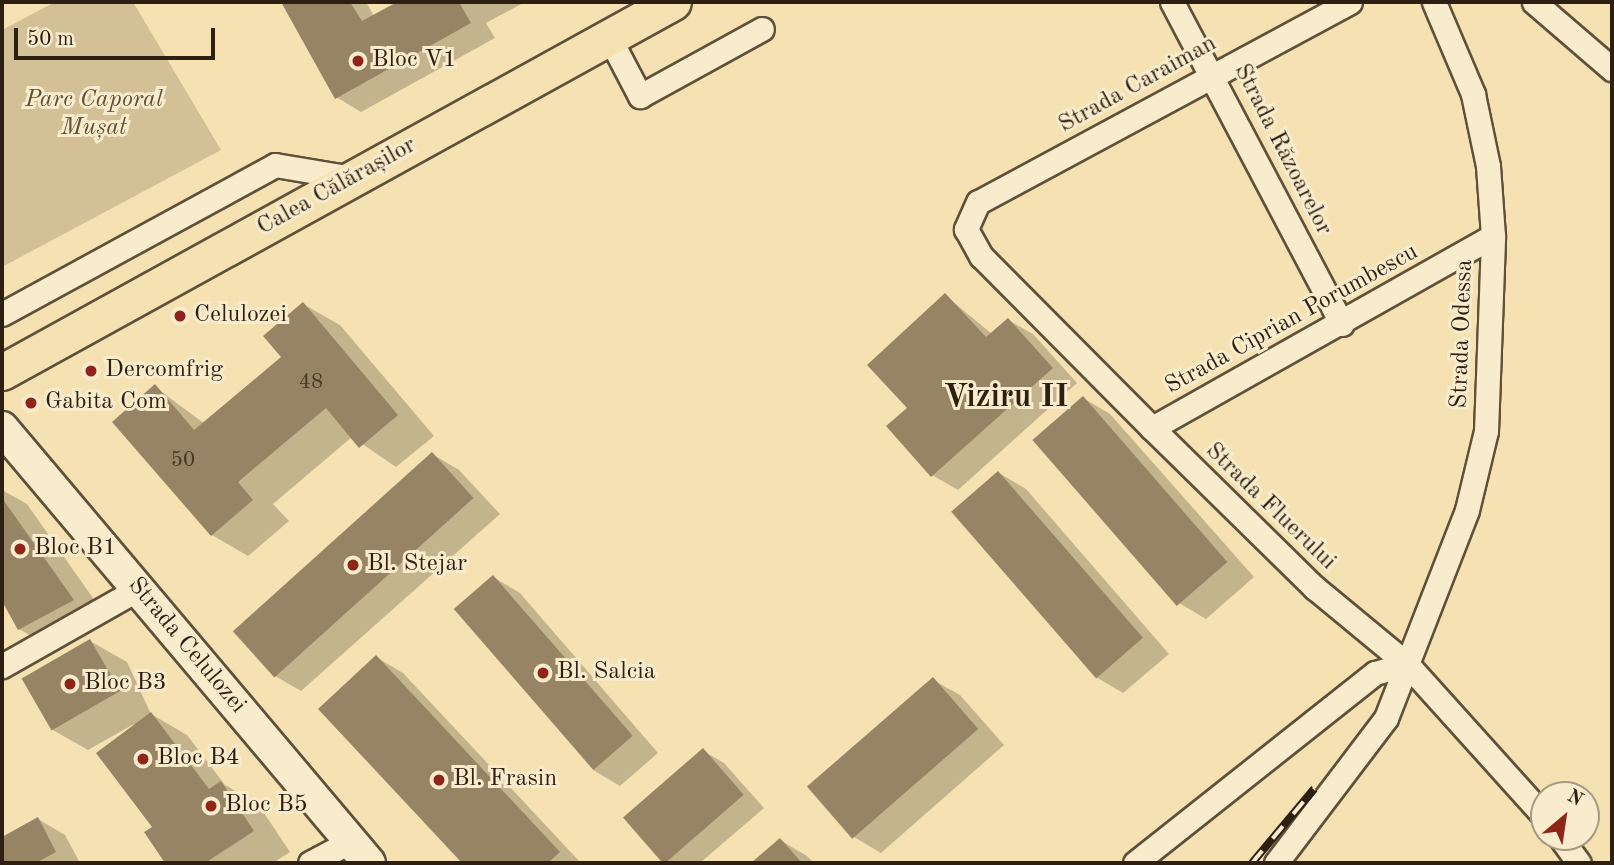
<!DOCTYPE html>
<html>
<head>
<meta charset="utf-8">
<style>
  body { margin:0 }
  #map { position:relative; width:1614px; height:865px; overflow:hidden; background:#f6e1b2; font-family:"Old Standard TT",serif }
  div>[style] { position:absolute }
  .green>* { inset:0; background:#d4c097 }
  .shadow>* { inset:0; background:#0003 }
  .building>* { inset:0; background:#968465; transform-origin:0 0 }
  .roads { filter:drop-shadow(2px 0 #5f503a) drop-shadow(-2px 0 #5f503a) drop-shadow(0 2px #5f503a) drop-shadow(0 -2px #5f503a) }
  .street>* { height:23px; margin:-11.5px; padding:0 11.5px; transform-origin:11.5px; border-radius:11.5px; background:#f9eccd }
  .secondary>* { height:32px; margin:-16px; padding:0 16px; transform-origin:16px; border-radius:16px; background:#f9eccd }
  .primary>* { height:35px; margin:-17.5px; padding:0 17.5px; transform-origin:17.5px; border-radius:17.5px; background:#f6e1b2 }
  .rail>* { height:8px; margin-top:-4px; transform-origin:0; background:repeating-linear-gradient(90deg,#f9eccd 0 16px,#2d1f12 0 32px); box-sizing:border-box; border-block:2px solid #2d1f12 }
  .dots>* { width:19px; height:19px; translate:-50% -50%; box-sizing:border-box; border:4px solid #f9eccd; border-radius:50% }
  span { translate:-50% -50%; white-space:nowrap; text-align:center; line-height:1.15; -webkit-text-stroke:6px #f9eccd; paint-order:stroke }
  .number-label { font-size:21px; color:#473827 }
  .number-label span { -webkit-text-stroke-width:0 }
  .poi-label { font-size:24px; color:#2d1f12 }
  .left { translate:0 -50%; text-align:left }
  .street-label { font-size:24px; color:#2d1f12 }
  .park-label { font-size:24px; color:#5f4f3a; font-style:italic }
  .district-label { font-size:32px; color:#2d1f12; font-weight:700 }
  .frame { position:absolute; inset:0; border:4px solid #2d1f12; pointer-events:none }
  .north { position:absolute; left:1530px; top:781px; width:70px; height:70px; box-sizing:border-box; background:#f9eccd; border:2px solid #a79a82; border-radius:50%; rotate:29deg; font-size:19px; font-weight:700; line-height:28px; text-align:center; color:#2d1f12 }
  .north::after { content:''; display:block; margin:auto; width:24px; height:32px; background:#8f2418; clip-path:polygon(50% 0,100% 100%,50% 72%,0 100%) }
  .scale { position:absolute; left:14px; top:28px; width:201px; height:32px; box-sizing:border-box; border:4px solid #2d1f12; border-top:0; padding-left:9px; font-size:21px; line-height:24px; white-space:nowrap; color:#2d1f12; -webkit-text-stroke:5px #f9eccd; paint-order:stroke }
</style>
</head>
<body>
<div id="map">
  <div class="green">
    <div style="clip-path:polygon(55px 2px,133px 2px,221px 150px,2px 267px,2px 30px)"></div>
  </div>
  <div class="shadow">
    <div style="clip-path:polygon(283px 2px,366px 2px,374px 16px,401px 2px,525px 2px,486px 23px,495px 38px,361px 112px,336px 97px)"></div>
    <div style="clip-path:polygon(946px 296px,992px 334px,1008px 320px,1033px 334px,1077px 383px,958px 490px,932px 475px,909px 408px)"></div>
    <div style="clip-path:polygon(303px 304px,340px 325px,434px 436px,396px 467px,352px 437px,273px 504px,289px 521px,248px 556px,212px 535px,155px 387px,205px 424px,283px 358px)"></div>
    <div style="clip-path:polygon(1083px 398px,1110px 414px,1254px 577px,1206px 619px,1179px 603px)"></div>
    <div style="clip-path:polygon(432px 454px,459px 470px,500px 514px,301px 691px,275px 676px,234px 631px)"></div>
    <div style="clip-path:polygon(999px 473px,1026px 489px,1169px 654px,1123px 693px,1096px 677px)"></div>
    <div style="clip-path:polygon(2px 490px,27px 504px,109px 621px,56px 650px,19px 629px,2px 598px)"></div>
    <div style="clip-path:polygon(493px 577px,520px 593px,658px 753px,620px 786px,593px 770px,456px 610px)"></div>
    <div style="clip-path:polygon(90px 641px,127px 662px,151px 714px,187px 735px,225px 785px,258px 804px,290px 852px,273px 863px,167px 863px,147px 832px,154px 827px,134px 724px,88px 750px,51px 729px)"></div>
    <div style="clip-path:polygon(376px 657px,403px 673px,581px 863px,464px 863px,321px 709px)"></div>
    <div style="clip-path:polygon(933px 680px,960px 695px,1004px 745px,881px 853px,854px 837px)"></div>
    <div style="clip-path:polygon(703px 751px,724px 763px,764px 808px,700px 863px,664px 863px,626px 818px)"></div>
    <div style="clip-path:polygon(38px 819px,65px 835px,80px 863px,2px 863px,2px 839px)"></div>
    <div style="clip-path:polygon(780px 840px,807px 856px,814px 863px,754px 863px)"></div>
  </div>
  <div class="building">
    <div style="clip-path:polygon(281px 2px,350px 2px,362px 21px,397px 2px,459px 2px,471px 23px,335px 99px)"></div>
    <div style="clip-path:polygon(945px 293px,986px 337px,1008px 318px,1053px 368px,931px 477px,886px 426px,907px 408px,867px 365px)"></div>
    <div style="clip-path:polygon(303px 302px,398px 415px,359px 448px,326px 408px,238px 482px,253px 500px,211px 536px,112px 422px,155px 384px,194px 430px,281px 357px,263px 336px)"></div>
    <div style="left:1083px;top:396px;width:220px;height:67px;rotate:49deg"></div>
    <div style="left:432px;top:452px;width:62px;height:268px;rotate:48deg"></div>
    <div style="left:998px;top:471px;width:221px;height:62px;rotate:49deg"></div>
    <div style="clip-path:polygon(2px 498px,74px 600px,18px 630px,2px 601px)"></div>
    <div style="left:493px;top:575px;width:213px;height:52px;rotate:49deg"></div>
    <div style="left:90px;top:639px;width:60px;height:79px;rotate:60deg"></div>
    <div style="clip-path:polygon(376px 655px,560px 852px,548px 863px,462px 863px,318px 709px)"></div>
    <div style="left:933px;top:677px;width:69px;height:167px;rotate:49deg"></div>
    <div style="clip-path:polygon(151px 712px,209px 789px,221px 781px,254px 831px,205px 863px,165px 863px,144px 832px,152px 827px,96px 753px)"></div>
    <div style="left:703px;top:748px;width:62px;height:106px;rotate:49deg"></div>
    <div style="clip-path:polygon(38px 817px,56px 852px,36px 863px,2px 863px,2px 837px)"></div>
    <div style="clip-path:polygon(780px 838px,802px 863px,751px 863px)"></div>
  </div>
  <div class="roads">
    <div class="street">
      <div style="left:1172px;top:2px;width:364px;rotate:62.2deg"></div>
      <div style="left:1350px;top:2px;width:422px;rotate:151.7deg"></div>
      <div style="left:978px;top:202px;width:30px;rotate:114deg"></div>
      <div style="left:966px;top:229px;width:31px;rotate:61deg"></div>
      <div style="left:981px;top:256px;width:243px;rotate:45.2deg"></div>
      <div style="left:1152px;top:428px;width:228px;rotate:44.5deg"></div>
      <div style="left:1315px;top:588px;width:119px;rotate:39.6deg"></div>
      <div style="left:1407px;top:664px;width:205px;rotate:48deg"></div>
      <div style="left:1534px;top:2px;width:103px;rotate:40.7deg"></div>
      <div style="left:609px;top:37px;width:67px;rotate:62.3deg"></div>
      <div style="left:640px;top:96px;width:139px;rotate:-28.8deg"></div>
      <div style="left:2px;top:314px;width:311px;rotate:-28.6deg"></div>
      <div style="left:275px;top:165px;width:79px;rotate:9.5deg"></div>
      <div style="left:1152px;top:428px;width:391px;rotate:-29.4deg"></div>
      <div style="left:2px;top:666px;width:156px;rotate:-29.5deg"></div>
      <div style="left:1560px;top:837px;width:32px;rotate:54deg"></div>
      <div style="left:310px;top:863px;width:47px;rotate:-28.2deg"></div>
      <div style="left:1135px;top:863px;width:306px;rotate:-38.4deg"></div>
      <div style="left:1375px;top:673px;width:33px;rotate:-16deg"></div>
      <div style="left:1276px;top:863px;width:182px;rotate:-52.8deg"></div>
      <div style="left:1386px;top:718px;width:223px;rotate:-68.7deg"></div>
      <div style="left:1467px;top:510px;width:81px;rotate:-76.5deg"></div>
      <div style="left:1486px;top:431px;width:195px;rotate:-87.9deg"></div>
      <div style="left:1493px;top:236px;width:70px;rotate:-94.1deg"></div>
      <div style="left:1488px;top:166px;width:74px;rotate:-101.8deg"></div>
      <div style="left:1473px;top:94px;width:100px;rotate:-113deg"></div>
    </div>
    <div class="secondary">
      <div style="left:2px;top:428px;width:569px;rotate:49.85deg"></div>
    </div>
    <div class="primary">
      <div style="left:2px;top:372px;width:766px;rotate:-28.87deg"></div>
    </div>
  </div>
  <div class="rail">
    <div style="left:1252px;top:863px;width:97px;rotate:-50deg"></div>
  </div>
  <div class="dots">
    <div style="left:358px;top:61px;background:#8f2418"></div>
    <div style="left:180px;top:316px;background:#8f2418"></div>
    <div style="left:91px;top:371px;background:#8f2418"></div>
    <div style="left:31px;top:403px;background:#8f2418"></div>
    <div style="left:20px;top:549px;background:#8f2418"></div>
    <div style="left:353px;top:565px;background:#8f2418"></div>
    <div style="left:543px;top:673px;background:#8f2418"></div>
    <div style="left:70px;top:684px;background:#8f2418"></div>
    <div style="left:143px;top:759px;background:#8f2418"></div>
    <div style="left:439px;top:780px;background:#8f2418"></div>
    <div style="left:211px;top:806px;background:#8f2418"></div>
  </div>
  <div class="number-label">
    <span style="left:311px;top:383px">48</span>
    <span style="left:183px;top:461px">50</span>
  </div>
  <div class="poi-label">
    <span class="left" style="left:372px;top:61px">Bloc V1</span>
    <span class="left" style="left:194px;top:316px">Celulozei</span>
    <span class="left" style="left:105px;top:371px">Dercomfrig</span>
    <span class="left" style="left:45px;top:403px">Gabita Com</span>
    <span class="left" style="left:34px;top:549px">Bloc B1</span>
    <span class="left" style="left:367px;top:565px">Bl. Stejar</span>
    <span class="left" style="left:557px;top:673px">Bl. Salcia</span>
    <span class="left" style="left:84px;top:684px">Bloc B3</span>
    <span class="left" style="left:157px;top:759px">Bloc B4</span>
    <span class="left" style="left:453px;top:780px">Bl. Frasin</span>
    <span class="left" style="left:225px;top:806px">Bloc B5</span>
  </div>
  <div class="street-label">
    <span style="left:1138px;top:85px;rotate:-29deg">Strada Caraiman</span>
    <span style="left:1282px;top:150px;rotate:63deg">Strada Răzoarelor</span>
    <span style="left:337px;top:187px;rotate:-29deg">Calea Călărașilor</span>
    <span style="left:1292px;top:320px;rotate:-29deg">Strada Ciprian Porumbescu</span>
    <span style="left:1463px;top:334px;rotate:-88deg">Strada Odessa</span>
    <span style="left:1270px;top:507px;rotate:44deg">Strada Fluerului</span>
    <span style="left:186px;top:646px;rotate:50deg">Strada Celulozei</span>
  </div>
  <div class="park-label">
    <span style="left:94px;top:115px">Parc Caporal<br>Mușat</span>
  </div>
  <div class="district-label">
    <span style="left:1006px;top:398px">Viziru II</span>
  </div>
  <div class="frame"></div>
  <div class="north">N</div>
  <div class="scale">50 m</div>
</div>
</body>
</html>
